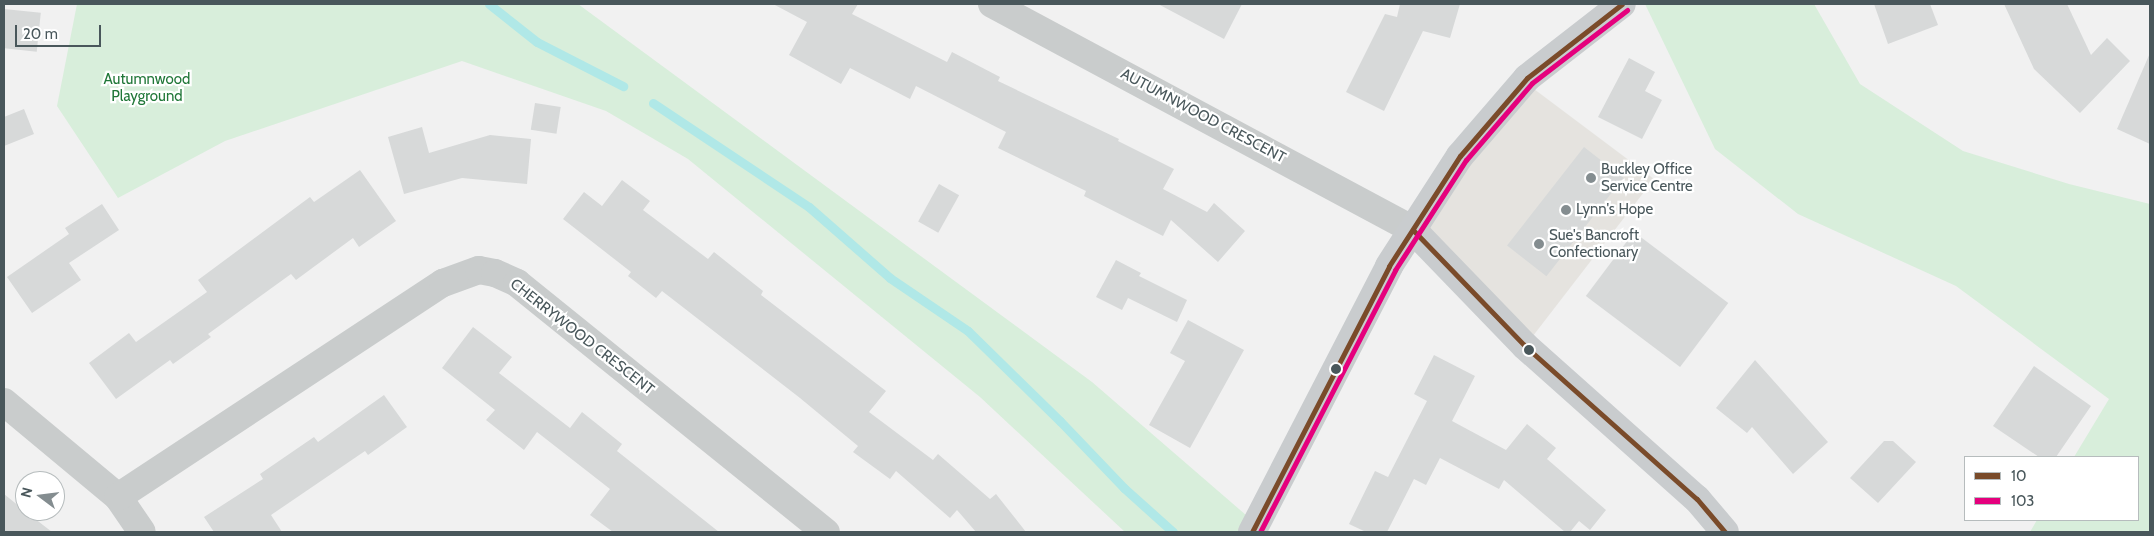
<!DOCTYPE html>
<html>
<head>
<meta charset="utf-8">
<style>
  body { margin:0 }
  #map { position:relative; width:2154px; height:536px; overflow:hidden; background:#f1f1f1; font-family:Cabin,sans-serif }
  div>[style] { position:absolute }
  .commercial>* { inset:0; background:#e5e3df }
  .green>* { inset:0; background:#d8eedb }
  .stream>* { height:9px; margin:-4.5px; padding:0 4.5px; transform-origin:4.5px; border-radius:4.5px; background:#b0e8e7 }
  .building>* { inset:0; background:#d7d9d9; transform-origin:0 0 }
  .street>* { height:28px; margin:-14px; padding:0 14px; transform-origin:14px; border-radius:14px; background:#c9cccc }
  .secondary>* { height:28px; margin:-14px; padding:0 14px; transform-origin:14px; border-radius:14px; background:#c9ccce }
  .bus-1>* { height:5px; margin:-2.5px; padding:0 2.5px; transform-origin:2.5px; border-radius:2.5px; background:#7a4b2a }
  .bus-2>* { height:5px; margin:-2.5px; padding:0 2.5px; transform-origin:2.5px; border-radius:2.5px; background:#e5007d }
  .dots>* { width:14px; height:14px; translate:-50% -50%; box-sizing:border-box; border:2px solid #fff; border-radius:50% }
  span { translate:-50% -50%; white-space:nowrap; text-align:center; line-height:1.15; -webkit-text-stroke:4.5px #fff; paint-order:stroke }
  .park-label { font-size:15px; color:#207738 }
  .street-label { font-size:15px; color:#49575b }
  .poi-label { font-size:15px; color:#49575b }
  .left { translate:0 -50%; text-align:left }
  .frame { position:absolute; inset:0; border:5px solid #49575b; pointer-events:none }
  .legend { position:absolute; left:1964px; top:456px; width:175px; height:65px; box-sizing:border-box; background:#fff; border:1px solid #b6bcbd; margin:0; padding:6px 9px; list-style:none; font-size:15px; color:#49575b }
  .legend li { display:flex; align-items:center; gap:10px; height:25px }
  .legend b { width:25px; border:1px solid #b6bcbd }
  .north { position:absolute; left:15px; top:471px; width:50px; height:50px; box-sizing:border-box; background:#fff; border:1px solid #b6bcbd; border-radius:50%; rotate:285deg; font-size:14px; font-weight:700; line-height:20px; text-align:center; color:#49575b }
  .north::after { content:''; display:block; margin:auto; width:18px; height:22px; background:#848d90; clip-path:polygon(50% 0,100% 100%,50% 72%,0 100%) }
  .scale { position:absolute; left:15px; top:25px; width:86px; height:22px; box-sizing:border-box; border:2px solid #49575b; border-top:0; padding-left:6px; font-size:15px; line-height:18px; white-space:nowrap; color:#49575b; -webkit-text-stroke:4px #fff; paint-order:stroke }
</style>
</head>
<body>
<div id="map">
  <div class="commercial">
    <div style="clip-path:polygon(1526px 83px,1654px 179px,1526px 345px,1416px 230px)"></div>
  </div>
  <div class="green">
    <div style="clip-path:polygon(77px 4px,578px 4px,1092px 382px,1254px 522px,1248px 532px,1125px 532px,980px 397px,688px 159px,606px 111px,462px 61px,225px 141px,118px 198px,57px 106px)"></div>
    <div style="clip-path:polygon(1645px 4px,1814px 4px,1860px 84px,1963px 151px,2069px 184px,2150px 204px,2150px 532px,2030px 532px,2037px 520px,2138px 520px,2138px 457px,2074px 457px,2109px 399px,1956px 286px,1798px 214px,1715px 149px)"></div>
  </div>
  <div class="stream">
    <div style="left:489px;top:4px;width:61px;rotate:38.4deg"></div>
    <div style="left:537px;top:42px;width:97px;rotate:27.1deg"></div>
    <div style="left:653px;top:103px;width:187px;rotate:33.7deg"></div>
    <div style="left:809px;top:207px;width:108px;rotate:41.2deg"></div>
    <div style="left:890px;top:278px;width:94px;rotate:34.2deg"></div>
    <div style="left:968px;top:331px;width:129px;rotate:44.4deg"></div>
    <div style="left:1060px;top:421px;width:93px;rotate:46.3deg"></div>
    <div style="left:1124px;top:488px;width:66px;rotate:41.9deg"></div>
  </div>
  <div class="building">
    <div style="clip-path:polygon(773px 4px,858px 4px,852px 14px,947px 62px,952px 52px,1000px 77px,998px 81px,1119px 139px,1118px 141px,1174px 169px,1163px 189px,1207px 212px,1214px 203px,1245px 231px,1218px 262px,1171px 220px,1163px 236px,1084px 196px,1086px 191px,998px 148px,1006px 132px,916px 86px,910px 99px,850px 68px,841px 84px,789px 55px,807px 22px)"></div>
    <div style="clip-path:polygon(1158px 4px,1242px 4px,1224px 39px)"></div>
    <div style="clip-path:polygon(1400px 4px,1460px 4px,1450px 38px,1423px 31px,1384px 111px,1346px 92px,1385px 14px,1397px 17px)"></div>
    <div style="clip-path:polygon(1874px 4px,1930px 4px,1938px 25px,1888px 44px)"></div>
    <div style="clip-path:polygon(2004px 4px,2067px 4px,2091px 55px,2107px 38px,2130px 61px,2080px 113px,2034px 69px)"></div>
    <div style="left:4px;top:9px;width:37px;height:39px;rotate:6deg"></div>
    <div style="clip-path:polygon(2150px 53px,2150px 144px,2117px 129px)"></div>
    <div style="clip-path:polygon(1629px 58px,1655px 72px,1645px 91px,1662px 100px,1642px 139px,1598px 117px)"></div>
    <div style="left:535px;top:103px;width:26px;height:27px;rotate:9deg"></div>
    <div style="clip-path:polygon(24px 109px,34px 134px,4px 146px,4px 117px)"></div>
    <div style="clip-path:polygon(422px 127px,429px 153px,490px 135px,531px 139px,527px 184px,462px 178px,404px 194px,388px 137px)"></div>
    <div style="left:1584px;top:147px;width:50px;height:125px;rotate:38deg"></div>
    <div style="clip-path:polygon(360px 170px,396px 221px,359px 247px,353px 238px,296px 280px,291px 274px,208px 334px,211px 337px,173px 364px,170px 360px,116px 399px,89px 363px,129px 333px,136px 342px,207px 292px,198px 280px,310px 197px,314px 202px)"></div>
    <div style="clip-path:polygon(622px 180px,650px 201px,643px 210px,708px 259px,714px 252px,763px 291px,761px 295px,886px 391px,869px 412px,933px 460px,938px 454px,990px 499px,996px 494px,1026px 532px,976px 532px,957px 510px,950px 518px,896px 471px,890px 479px,853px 452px,858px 446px,800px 398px,662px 291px,656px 298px,628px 276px,631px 272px,563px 219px,584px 192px,602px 206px)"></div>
    <div style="left:939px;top:184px;width:23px;height:43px;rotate:29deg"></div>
    <div style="clip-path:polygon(102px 204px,119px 230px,69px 263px,81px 280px,32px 313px,7px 277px,69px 234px,65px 228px)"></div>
    <div style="left:1634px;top:232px;width:118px;height:80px;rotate:37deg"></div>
    <div style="clip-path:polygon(1116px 260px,1141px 273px,1139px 276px,1187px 300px,1177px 322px,1128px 298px,1122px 310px,1096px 297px)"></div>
    <div style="clip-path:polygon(1188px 320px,1244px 350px,1190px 448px,1149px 425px,1185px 361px,1170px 353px)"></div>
    <div style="clip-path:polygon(473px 327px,512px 357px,499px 373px,570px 428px,582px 412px,622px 444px,617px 451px,719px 532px,613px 532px,590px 515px,610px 489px,537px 432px,524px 450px,486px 420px,495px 410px,442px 368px)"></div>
    <div style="clip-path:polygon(1434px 355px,1475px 376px,1452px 421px,1506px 450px,1527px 424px,1556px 448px,1547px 459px,1606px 510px,1590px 530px,1579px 521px,1570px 532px,1565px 532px,1504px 480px,1499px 489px,1440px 458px,1426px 485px,1414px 479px,1387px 532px,1366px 532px,1349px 524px,1375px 471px,1388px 477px,1427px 401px,1414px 394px)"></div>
    <div style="clip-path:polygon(1755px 360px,1828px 442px,1793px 474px,1752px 427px,1747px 433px,1716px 408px)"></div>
    <div style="clip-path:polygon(2034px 366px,2091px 406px,2056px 457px,2039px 457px,1993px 426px)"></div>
    <div style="clip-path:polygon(384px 395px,407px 427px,368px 455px,365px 451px,271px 515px,282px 532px,214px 532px,204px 517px,263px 479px,260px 474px,314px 437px,318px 442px)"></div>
    <div style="clip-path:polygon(1884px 441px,1893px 441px,1916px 462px,1878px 503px,1850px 478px)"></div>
    <div style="clip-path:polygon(4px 494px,25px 511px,52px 532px,4px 532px)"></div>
  </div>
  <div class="street">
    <div style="left:992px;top:4px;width:478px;rotate:28.2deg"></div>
    <div style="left:4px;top:402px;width:148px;rotate:39.8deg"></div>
    <div style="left:118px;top:497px;width:42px;rotate:55.6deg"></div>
    <div style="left:118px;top:497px;width:389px;rotate:-33.4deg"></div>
    <div style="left:443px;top:283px;width:38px;rotate:-20deg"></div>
    <div style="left:479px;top:270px;width:16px;rotate:11deg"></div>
    <div style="left:495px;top:273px;width:24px;rotate:24deg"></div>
    <div style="left:517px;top:283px;width:397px;rotate:38.9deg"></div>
  </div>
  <div class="secondary">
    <div style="left:1413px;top:230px;width:161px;rotate:46deg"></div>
    <div style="left:1525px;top:346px;width:230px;rotate:41.7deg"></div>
    <div style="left:1697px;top:499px;width:43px;rotate:49.7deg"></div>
    <div style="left:1252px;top:532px;width:299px;rotate:-62.7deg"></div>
    <div style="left:1389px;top:266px;width:131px;rotate:-57.2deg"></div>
    <div style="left:1460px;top:156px;width:103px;rotate:-49.3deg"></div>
    <div style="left:1527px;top:78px;width:120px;rotate:-37.9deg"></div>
  </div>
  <div class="bus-1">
    <div style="left:1413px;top:230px;width:161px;rotate:46deg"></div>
    <div style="left:1525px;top:346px;width:230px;rotate:41.7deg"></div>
    <div style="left:1697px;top:499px;width:43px;rotate:49.7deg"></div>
    <div style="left:1252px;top:532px;width:299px;rotate:-62.7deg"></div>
    <div style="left:1389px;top:266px;width:131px;rotate:-57.2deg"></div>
    <div style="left:1460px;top:156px;width:103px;rotate:-49.3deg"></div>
    <div style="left:1527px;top:78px;width:120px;rotate:-37.9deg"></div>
  </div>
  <div class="bus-2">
    <div style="left:1260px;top:532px;width:295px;rotate:-62.7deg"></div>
    <div style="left:1395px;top:270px;width:131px;rotate:-57.2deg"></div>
    <div style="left:1466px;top:160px;width:101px;rotate:-49.4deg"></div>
    <div style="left:1532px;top:83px;width:120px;rotate:-37.5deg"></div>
  </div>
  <div class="dots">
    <div style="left:1591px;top:178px;background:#848d90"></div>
    <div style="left:1566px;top:210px;background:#848d90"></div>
    <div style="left:1539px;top:244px;background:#848d90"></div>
    <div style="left:1529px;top:350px;background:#49575b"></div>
    <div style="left:1336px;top:369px;background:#49575b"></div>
  </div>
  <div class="park-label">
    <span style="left:147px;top:88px">Autumnwood<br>Playground</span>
  </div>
  <div class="street-label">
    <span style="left:1203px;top:116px;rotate:28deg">AUTUMNWOOD CRESCENT</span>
    <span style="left:582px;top:337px;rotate:38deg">CHERRYWOOD CRESCENT</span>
  </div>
  <div class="poi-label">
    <span class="left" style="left:1601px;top:178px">Buckley Office<br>Service Centre</span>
    <span class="left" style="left:1576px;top:210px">Lynn's Hope</span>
    <span class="left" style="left:1549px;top:244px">Sue's Bancroft<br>Confectionary</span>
  </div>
  <div class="frame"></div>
  <ul class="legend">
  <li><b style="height:6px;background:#7a4b2a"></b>10</li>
  <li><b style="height:6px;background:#e5007d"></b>103</li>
  </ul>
  <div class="north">N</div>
  <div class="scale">20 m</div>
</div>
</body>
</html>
